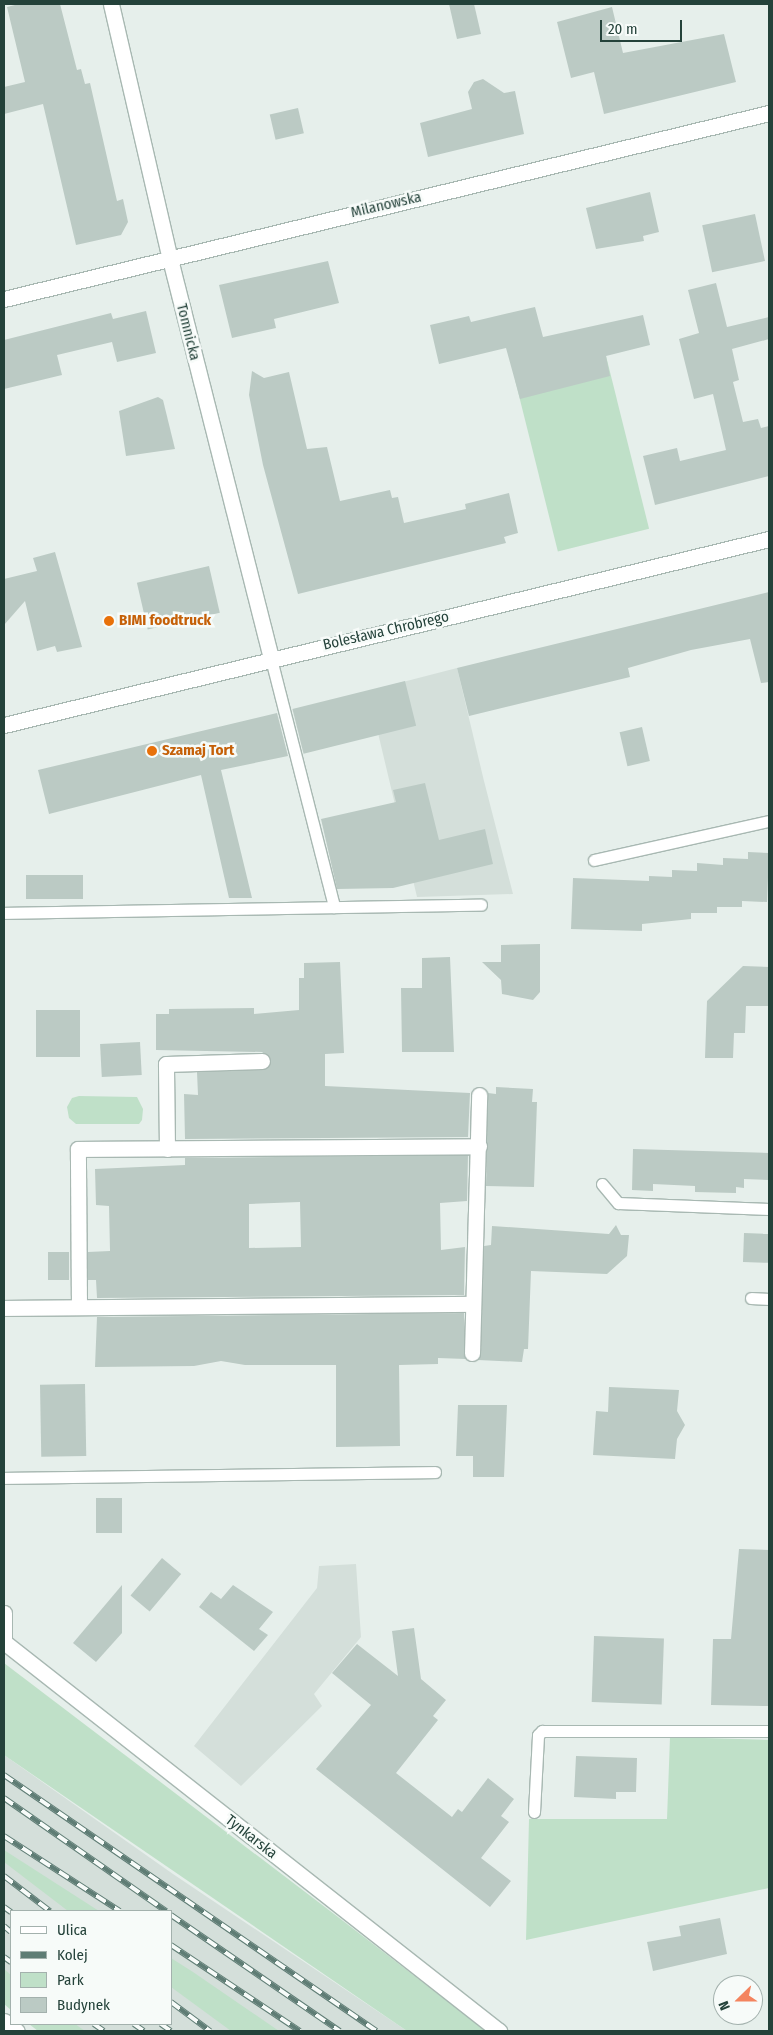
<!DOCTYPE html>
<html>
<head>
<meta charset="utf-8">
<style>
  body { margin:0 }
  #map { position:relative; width:773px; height:2035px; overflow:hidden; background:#e6efeb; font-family:"Fira Sans Condensed",sans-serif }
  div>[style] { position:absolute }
  .built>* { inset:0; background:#d4dfda }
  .green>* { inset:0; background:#bfe0c8; transform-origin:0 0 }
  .building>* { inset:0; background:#bbcac4; transform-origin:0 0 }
  .roads { filter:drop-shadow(1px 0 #a8b8b2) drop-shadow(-1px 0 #a8b8b2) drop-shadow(0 1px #a8b8b2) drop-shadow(0 -1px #a8b8b2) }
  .service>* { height:11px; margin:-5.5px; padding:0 5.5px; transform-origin:5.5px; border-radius:5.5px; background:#fff }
  .minor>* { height:15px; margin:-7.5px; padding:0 7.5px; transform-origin:7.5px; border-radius:7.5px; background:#fff }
  .tertiary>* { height:15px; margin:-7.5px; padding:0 7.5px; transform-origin:7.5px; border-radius:7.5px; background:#fff }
  .secondary>* { height:15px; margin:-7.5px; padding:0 7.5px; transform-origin:7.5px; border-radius:7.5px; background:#fff }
  .rail>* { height:5.5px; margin-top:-2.75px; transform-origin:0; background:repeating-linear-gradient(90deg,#f7fbf9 0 11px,#5f7d75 0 22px); box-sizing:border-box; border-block:1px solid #5f7d75 }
  .dots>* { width:14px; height:14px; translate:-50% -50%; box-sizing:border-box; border:2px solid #f7fbf9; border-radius:50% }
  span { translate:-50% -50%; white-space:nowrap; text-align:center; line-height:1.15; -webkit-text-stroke:5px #f7fbf9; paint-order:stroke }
  .street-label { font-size:15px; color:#24423a }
  .food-label { font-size:15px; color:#c56008; font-weight:700 }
  .left { translate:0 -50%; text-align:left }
  .frame { position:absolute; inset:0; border:5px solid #24423a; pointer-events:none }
  .legend { position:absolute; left:10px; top:1910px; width:162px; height:115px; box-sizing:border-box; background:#f7fbf9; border:1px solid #a3b1ad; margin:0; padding:6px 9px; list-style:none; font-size:15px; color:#24423a }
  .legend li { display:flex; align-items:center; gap:10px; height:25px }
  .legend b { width:25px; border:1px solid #a3b1ad }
  .north { position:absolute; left:713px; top:1975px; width:50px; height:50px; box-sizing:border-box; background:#f7fbf9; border:1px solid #a3b1ad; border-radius:50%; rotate:248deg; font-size:14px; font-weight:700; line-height:20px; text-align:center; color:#24423a }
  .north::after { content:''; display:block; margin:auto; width:18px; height:22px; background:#f4845f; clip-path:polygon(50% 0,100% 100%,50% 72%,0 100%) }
  .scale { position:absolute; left:600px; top:20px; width:82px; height:22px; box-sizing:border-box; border:2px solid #24423a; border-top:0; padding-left:6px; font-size:15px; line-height:18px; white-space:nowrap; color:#24423a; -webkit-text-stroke:4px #f7fbf9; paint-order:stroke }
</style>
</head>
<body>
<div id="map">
  <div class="built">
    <div style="clip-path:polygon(457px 668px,484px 781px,513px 894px,417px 897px,368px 691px)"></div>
    <div style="clip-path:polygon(356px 1564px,361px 1637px,314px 1694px,322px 1706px,241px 1786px,194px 1746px,317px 1588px,319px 1566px)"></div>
    <div style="clip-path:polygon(4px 1755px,173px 1874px,407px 2031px,72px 2031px,62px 2024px,171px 2024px,171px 1911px,11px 1911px,11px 1985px,4px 1979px)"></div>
  </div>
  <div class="green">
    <div style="left:606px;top:356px;width:178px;height:94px;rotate:76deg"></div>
    <div style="clip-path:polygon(79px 1096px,137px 1097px,143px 1109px,142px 1120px,139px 1124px,76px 1124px,69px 1118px,67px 1107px,72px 1098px)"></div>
    <div style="clip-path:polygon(4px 1663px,338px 1917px,486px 2031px,407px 2031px,4px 1755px)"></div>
    <div style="clip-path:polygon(670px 1737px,769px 1740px,769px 1888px,526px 1940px,529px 1819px,667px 1819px)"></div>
    <div style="clip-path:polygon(4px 1850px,99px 1911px,68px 1911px,4px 1862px)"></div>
    <div style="clip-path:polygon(171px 1958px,193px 1972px,279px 2031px,231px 2031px,171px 1987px)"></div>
    <div style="clip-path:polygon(4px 1969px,11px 1975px,11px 2010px,4px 2004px)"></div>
    <div style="clip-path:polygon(29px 2024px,75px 2024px,85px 2031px,38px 2031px)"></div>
  </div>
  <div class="building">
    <div style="clip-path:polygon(19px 4px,60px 4px,77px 70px,81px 69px,85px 84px,90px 83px,117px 201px,123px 199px,128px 222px,121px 235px,76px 245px,43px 104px,4px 114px,4px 87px,25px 82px,7px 7px)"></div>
    <div style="clip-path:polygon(449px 4px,474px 4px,481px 34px,457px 39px)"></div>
    <div style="clip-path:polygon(612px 7px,623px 53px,724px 34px,736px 82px,604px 114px,594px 72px,571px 78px,557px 22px)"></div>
    <div style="clip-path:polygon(483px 79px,504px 93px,515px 91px,524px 134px,428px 157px,420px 123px,472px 109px,468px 92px,474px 82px)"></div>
    <div style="left:298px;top:108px;width:26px;height:29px;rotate:77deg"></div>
    <div style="clip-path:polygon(650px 192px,659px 232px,643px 236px,644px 241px,596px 249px,586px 208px)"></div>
    <div style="left:755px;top:214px;width:48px;height:54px;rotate:78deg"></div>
    <div style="clip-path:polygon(328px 261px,339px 303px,274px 319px,276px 328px,232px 338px,219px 285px)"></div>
    <div style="clip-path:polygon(716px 283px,727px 327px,769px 317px,769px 339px,732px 349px,739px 380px,733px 382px,743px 422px,758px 419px,761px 428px,769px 426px,769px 476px,655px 505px,643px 456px,677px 448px,680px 461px,726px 450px,713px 394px,694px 399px,679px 339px,699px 333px,688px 290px)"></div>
    <div style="clip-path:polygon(535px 307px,543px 337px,643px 315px,650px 345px,606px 356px,610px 376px,520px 399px,506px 348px,439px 364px,430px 325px,469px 316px,471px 322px)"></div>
    <div style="clip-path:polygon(146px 311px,156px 353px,117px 362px,112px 342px,57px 355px,62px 375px,4px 389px,4px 340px,111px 313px,113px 319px)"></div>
    <div style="clip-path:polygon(252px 371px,264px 378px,289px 372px,307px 449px,327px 447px,340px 501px,390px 490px,392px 498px,398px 497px,404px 523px,466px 509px,465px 504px,509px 493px,518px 533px,504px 537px,506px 543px,298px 594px,263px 465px,249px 395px)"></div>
    <div style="clip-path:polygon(158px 397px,163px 400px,175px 449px,126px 456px,119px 411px)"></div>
    <div style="clip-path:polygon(55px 552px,82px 647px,57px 652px,55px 646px,37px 651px,25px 601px,4px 625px,4px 579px,37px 571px,33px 558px)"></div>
    <div style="left:209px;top:566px;width:48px;height:74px;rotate:77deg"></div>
    <div style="clip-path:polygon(769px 592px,769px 682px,761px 683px,750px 639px,691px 650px,628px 668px,630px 677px,469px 716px,457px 668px)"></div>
    <div style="left:405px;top:681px;width:46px;height:116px;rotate:76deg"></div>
    <div style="clip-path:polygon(277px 713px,288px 756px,221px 770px,252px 898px,229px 898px,201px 775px,49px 814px,38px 770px)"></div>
    <div style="left:642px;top:727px;width:35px;height:23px;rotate:77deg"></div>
    <div style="clip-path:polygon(425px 783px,439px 840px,485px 829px,493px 864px,393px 888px,337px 889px,321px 819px,396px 802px,393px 790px)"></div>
    <div style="clip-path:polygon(748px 852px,769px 853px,767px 902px,742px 901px,742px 907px,717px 907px,717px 913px,691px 913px,691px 919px,642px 924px,642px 931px,571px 929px,573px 878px,649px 881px,649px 876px,672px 877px,672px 870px,697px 871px,697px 863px,723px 865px,723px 858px,748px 859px)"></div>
    <div style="left:26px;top:875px;width:57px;height:24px"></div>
    <div style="clip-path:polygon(540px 944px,540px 992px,533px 1000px,502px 994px,501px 980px,482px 962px,501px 962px,501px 945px)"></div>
    <div style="clip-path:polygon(450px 957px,454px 1052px,402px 1052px,401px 988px,422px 988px,422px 958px)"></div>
    <div style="clip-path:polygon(340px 962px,344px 1053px,325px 1054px,325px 1086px,470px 1093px,468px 1137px,185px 1139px,184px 1094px,198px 1095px,197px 1072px,262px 1070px,271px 1060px,262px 1052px,156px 1050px,156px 1014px,169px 1014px,169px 1009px,254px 1008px,254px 1014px,299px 1010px,299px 978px,304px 978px,304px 963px)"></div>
    <div style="clip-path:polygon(743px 966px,769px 967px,769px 1006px,746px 1006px,745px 1033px,734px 1033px,733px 1058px,705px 1058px,707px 1001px)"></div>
    <div style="left:36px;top:1010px;width:44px;height:47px"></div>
    <div style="left:140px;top:1042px;width:33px;height:40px;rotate:87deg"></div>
    <div style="clip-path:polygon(496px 1087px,533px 1089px,532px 1102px,537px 1102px,534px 1187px,486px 1186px,488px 1093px,496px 1094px)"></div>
    <div style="clip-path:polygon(633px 1149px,769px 1153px,769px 1180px,744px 1179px,744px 1188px,736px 1187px,736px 1193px,695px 1192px,695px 1186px,653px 1184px,653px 1191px,632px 1190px)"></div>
    <div style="clip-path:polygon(evenodd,468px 1155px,467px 1201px,440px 1203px,441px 1250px,465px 1247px,464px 1295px,97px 1298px,96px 1280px,88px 1280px,88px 1252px,110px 1251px,109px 1206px,96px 1205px,95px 1169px,185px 1165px,185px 1158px,468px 1155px,300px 1202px,301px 1247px,249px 1248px,249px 1204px,300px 1202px)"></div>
    <div style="clip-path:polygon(616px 1225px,621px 1235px,629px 1235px,627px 1256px,607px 1274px,531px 1271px,528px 1349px,524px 1349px,522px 1362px,478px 1360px,481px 1353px,484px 1246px,491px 1245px,492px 1226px,609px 1234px)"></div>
    <div style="left:744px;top:1233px;width:25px;height:29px;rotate:2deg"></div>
    <div style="left:69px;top:1252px;width:28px;height:21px;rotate:90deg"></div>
    <div style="clip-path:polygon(464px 1313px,466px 1359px,438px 1358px,438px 1364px,399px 1365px,400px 1446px,336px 1447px,336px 1365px,245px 1365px,221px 1361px,194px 1366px,95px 1367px,97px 1317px)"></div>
    <div style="left:85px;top:1384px;width:72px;height:45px;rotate:89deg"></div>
    <div style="clip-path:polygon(609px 1387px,679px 1390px,677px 1411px,685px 1425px,677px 1439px,675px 1459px,593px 1455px,596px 1411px,608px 1412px)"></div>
    <div style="clip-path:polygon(458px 1405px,507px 1405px,504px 1477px,473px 1477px,473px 1456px,456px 1456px)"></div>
    <div style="left:96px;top:1498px;width:26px;height:35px"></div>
    <div style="clip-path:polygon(739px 1549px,769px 1550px,769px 1706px,711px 1705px,713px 1639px,731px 1639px)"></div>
    <div style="left:162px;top:1558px;width:25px;height:49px;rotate:40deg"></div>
    <div style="clip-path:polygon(122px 1585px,122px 1633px,96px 1662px,73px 1643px)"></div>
    <div style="clip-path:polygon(233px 1585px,273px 1612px,259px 1629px,268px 1635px,254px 1651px,199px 1607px,211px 1592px,221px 1599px)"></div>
    <div style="clip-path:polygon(414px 1628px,421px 1679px,446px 1700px,433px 1716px,438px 1720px,396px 1773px,452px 1817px,458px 1809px,462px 1812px,488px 1778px,514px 1799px,501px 1816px,509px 1822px,481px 1858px,511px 1881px,490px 1907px,316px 1769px,371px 1705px,332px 1673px,357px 1644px,398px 1676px,392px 1631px)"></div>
    <div style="left:594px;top:1636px;width:70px;height:66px;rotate:2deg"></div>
    <div style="clip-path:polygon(576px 1756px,637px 1758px,636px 1792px,616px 1792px,616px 1799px,574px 1797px)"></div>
    <div style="clip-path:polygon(720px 1918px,727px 1954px,653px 1971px,647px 1942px,681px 1936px,679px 1926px)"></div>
  </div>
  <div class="roads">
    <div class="service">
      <div style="left:271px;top:659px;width:256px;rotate:75.7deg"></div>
      <div style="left:594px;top:860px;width:179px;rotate:-12.6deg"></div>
      <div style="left:4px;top:913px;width:477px;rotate:-1deg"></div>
      <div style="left:602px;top:1184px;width:25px;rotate:50deg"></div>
      <div style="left:618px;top:1203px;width:151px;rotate:2.3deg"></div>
      <div style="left:751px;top:1298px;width:18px;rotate:3deg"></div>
      <div style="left:4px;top:1478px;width:431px;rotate:-0.8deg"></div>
      <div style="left:534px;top:1812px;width:77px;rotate:-87deg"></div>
      <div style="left:538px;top:1735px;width:6px;rotate:-45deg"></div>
      <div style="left:542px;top:1731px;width:227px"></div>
    </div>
    <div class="minor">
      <div style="left:111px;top:4px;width:262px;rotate:77deg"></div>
      <div style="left:170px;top:259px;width:413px;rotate:75.8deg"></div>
      <div style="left:4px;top:299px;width:787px;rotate:-13.67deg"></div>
      <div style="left:167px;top:1149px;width:85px;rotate:-90.7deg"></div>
      <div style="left:166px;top:1064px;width:96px;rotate:-1.8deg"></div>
      <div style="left:79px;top:1307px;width:158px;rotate:-90.4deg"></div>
      <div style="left:78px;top:1149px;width:401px;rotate:-0.4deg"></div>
      <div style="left:4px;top:1308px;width:469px;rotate:-0.5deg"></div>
      <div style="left:472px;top:1353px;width:258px;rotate:-88.4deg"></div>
      <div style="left:4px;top:1613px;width:29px;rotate:90deg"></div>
      <div style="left:4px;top:1642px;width:630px;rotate:38.16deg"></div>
    </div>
    <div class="tertiary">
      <div style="left:4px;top:2021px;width:16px;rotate:38deg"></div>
    </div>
    <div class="secondary">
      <div style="left:4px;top:725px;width:787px;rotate:-13.67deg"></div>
    </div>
  </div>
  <div class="rail">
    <div style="left:4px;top:1775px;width:452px;rotate:34.5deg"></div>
    <div style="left:4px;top:1798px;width:198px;rotate:34.9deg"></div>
    <div style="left:4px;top:1836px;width:138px;rotate:32.9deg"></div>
    <div style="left:4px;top:1876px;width:58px;rotate:37.3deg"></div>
    <div style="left:4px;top:1907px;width:9px;rotate:36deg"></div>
    <div style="left:171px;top:1915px;width:205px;rotate:34.5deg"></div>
    <div style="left:4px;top:1926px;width:9px;rotate:41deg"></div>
    <div style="left:171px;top:1945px;width:155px;rotate:33.7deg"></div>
    <div style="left:4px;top:1957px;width:9px;rotate:36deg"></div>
    <div style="left:171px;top:2002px;width:49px;rotate:36.6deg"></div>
    <div style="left:94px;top:2024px;width:12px;rotate:35deg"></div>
    <div style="left:134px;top:2024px;width:12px;rotate:35deg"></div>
    <div style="left:161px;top:2024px;width:12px;rotate:35deg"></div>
  </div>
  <div class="dots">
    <div style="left:109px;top:621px;background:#e8710a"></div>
    <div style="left:152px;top:751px;background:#e8710a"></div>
  </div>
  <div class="street-label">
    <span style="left:386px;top:205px;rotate:-13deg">Milanowska</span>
    <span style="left:188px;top:332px;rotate:76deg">Tomnicka</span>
    <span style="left:386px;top:631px;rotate:-13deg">Bolesława Chrobrego</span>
    <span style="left:251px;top:1837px;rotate:38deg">Tynkarska</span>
  </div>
  <div class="food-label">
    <span class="left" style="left:119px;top:621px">BIMI foodtruck</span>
    <span class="left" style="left:162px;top:751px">Szamaj Tort</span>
  </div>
  <div class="frame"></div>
  <ul class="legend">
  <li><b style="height:6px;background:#fff"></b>Ulica</li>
  <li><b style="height:6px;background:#5f7d75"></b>Kolej</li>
  <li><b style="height:14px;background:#bfe0c8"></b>Park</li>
  <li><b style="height:14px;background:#bbcac4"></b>Budynek</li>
  </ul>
  <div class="north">N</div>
  <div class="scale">20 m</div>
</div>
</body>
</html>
